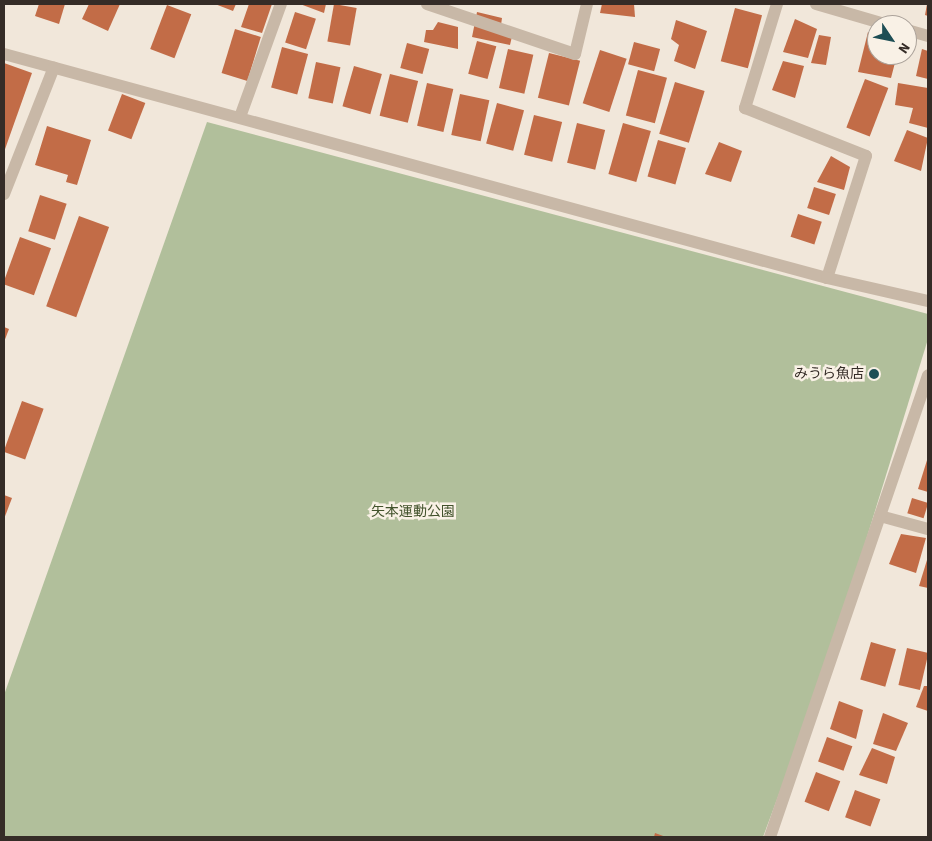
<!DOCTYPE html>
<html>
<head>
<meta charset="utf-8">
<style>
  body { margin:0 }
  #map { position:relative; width:932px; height:841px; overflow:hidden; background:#f1e7da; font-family:"Source Sans 3","Noto Sans JP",sans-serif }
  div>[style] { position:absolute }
  .green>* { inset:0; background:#b1bf9b }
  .building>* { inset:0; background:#c26c47; transform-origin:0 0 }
  .lane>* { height:12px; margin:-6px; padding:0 6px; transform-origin:6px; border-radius:6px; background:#c8b8a7 }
  .street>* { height:12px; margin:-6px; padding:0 6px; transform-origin:6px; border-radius:6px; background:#c8b8a7 }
  .dots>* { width:14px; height:14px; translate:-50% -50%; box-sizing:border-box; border:2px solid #f9f1e6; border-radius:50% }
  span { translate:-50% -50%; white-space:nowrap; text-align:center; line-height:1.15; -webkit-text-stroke:5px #f9f1e6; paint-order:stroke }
  .poi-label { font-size:14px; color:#352c27 }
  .right { translate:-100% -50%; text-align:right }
  .park-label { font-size:14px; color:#42522c }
  .frame { position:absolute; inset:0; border:5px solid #352c27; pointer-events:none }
  .north { position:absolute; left:867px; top:15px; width:50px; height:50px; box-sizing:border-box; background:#f9f1e6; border:1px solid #aba29a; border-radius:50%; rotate:124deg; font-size:14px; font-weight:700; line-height:20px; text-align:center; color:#352c27 }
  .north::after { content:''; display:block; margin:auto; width:18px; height:22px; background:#1e4e55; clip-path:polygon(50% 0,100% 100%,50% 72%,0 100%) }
</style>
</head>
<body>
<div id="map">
  <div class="green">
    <div style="clip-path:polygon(207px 122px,928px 314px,928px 339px,830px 657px,763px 837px,4px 837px,4px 695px)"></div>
  </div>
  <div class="building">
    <div style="clip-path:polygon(39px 4px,65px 4px,59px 24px,35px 16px)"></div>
    <div style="clip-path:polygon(89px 4px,120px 4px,108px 31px,82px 19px)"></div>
    <div style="clip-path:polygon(215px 4px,236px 4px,233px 11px)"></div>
    <div style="clip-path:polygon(249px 4px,272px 4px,262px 33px,241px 27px)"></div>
    <div style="clip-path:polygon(300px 4px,326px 4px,324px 13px)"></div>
    <div style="left:334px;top:4px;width:23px;height:38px;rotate:10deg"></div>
    <div style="clip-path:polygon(602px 4px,634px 4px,635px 17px,600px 13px)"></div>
    <div style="clip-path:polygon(927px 4px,928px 4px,928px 16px,925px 15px)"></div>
    <div style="left:167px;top:5px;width:26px;height:47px;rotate:21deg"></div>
    <div style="left:735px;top:8px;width:28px;height:55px;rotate:15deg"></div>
    <div style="left:295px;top:12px;width:22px;height:32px;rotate:18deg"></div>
    <div style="clip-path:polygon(477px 12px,502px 18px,501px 25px,514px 28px,510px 45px,472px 37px)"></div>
    <div style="clip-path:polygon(795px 19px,817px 29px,808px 58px,783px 52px)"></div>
    <div style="clip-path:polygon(676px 20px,707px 31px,695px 69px,674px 61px,679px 45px,671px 39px)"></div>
    <div style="clip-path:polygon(438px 22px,458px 27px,458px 49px,424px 42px,426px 30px,433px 30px)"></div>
    <div style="left:235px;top:29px;width:27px;height:46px;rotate:17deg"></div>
    <div style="clip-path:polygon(868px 32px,877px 34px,877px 55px,897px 55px,891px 78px,858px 72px)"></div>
    <div style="clip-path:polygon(819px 35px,831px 37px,826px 65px,811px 63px)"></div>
    <div style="left:477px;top:41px;width:20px;height:34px;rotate:15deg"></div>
    <div style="left:634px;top:42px;width:27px;height:23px;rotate:15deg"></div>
    <div style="left:407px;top:43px;width:23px;height:26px;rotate:15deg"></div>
    <div style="left:282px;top:47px;width:27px;height:42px;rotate:15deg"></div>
    <div style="left:508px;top:49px;width:26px;height:40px;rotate:13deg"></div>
    <div style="clip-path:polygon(922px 49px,928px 51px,928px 79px,916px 76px)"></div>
    <div style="left:600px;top:50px;width:28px;height:56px;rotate:18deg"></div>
    <div style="left:549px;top:53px;width:32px;height:46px;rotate:14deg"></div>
    <div style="clip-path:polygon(783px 61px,804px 66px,795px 98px,772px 90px)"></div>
    <div style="left:316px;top:62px;width:25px;height:37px;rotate:12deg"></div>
    <div style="clip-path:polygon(4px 63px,32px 73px,4px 152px)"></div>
    <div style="left:354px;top:66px;width:29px;height:42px;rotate:16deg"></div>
    <div style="left:638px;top:70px;width:30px;height:47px;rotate:15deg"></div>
    <div style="left:390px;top:74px;width:29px;height:43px;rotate:14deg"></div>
    <div style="left:865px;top:79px;width:25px;height:52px;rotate:21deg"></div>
    <div style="left:675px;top:82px;width:31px;height:54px;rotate:17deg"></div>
    <div style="left:427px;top:83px;width:27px;height:44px;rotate:13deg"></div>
    <div style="clip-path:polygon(898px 83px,928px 88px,928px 128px,909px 123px,913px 108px,895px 105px)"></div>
    <div style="left:122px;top:94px;width:25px;height:39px;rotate:21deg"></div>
    <div style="left:460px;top:94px;width:30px;height:42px;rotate:12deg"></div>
    <div style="left:497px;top:103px;width:28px;height:42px;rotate:15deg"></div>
    <div style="left:534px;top:115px;width:29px;height:41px;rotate:14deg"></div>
    <div style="left:577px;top:123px;width:29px;height:41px;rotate:14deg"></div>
    <div style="left:623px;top:123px;width:29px;height:53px;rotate:16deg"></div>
    <div style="clip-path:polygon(47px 126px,91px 140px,77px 185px,66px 182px,68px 175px,35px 165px)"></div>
    <div style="clip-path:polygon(907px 130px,928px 138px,921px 171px,894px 161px)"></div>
    <div style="left:658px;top:140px;width:29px;height:38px;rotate:16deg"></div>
    <div style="clip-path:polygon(719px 142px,742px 151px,731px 182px,705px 174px)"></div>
    <div style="clip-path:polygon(831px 156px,850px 167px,844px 190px,817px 182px)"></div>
    <div style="left:814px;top:187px;width:23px;height:22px;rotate:18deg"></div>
    <div style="left:40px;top:195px;width:28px;height:38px;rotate:18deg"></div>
    <div style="left:798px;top:214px;width:25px;height:24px;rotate:18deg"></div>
    <div style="left:79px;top:216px;width:32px;height:96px;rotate:20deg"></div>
    <div style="left:20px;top:237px;width:33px;height:50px;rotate:20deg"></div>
    <div style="clip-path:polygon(4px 327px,9px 329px,4px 342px)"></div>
    <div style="left:22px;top:401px;width:23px;height:54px;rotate:20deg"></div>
    <div style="clip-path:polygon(928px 457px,928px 492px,918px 489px)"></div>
    <div style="clip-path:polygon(4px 495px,12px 498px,4px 519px)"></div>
    <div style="left:912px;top:498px;width:17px;height:16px;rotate:17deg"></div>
    <div style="clip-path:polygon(901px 534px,926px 538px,916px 573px,889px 564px)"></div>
    <div style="clip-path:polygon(927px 560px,928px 561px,928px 588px,919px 586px)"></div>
    <div style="left:871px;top:642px;width:26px;height:39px;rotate:16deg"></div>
    <div style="left:907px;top:648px;width:22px;height:38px;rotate:13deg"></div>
    <div style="clip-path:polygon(924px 686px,928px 686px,928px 711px,916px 707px)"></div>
    <div style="clip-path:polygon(839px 701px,863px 710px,856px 739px,830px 729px)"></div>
    <div style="clip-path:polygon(883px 713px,908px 723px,896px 751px,873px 744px)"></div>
    <div style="left:827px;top:737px;width:27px;height:26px;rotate:20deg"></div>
    <div style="clip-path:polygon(872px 748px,895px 757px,887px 784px,859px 775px)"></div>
    <div style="left:816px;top:772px;width:26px;height:32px;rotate:21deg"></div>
    <div style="left:855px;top:790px;width:27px;height:29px;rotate:20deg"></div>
    <div style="clip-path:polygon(655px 833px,666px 837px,654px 837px)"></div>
  </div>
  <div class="lane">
    <div style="left:816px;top:4px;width:75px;rotate:16.3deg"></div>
    <div style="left:907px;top:30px;width:22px;rotate:16deg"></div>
    <div style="left:240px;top:117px;width:120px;rotate:-70.1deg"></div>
  </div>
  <div class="street">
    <div style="left:427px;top:4px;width:156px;rotate:18.7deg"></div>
    <div style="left:575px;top:54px;width:51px;rotate:-76.5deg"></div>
    <div style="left:777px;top:4px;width:109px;rotate:107.1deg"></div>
    <div style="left:745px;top:108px;width:130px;rotate:21.6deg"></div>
    <div style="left:866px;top:156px;width:128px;rotate:107.7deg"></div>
    <div style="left:4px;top:54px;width:853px;rotate:15.23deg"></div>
    <div style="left:827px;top:278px;width:104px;rotate:12.8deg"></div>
    <div style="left:4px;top:194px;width:136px;rotate:-68.5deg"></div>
    <div style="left:880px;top:516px;width:50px;rotate:15.2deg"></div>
    <div style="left:770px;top:837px;width:488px;rotate:-71.1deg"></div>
  </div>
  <div class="dots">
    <div style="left:874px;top:374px;background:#1e4e55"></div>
  </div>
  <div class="poi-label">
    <span class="right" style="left:864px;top:374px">みうら魚店</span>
  </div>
  <div class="park-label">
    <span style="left:413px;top:512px">矢本運動公園</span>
  </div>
  <div class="frame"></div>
  <div class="north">N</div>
</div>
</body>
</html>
